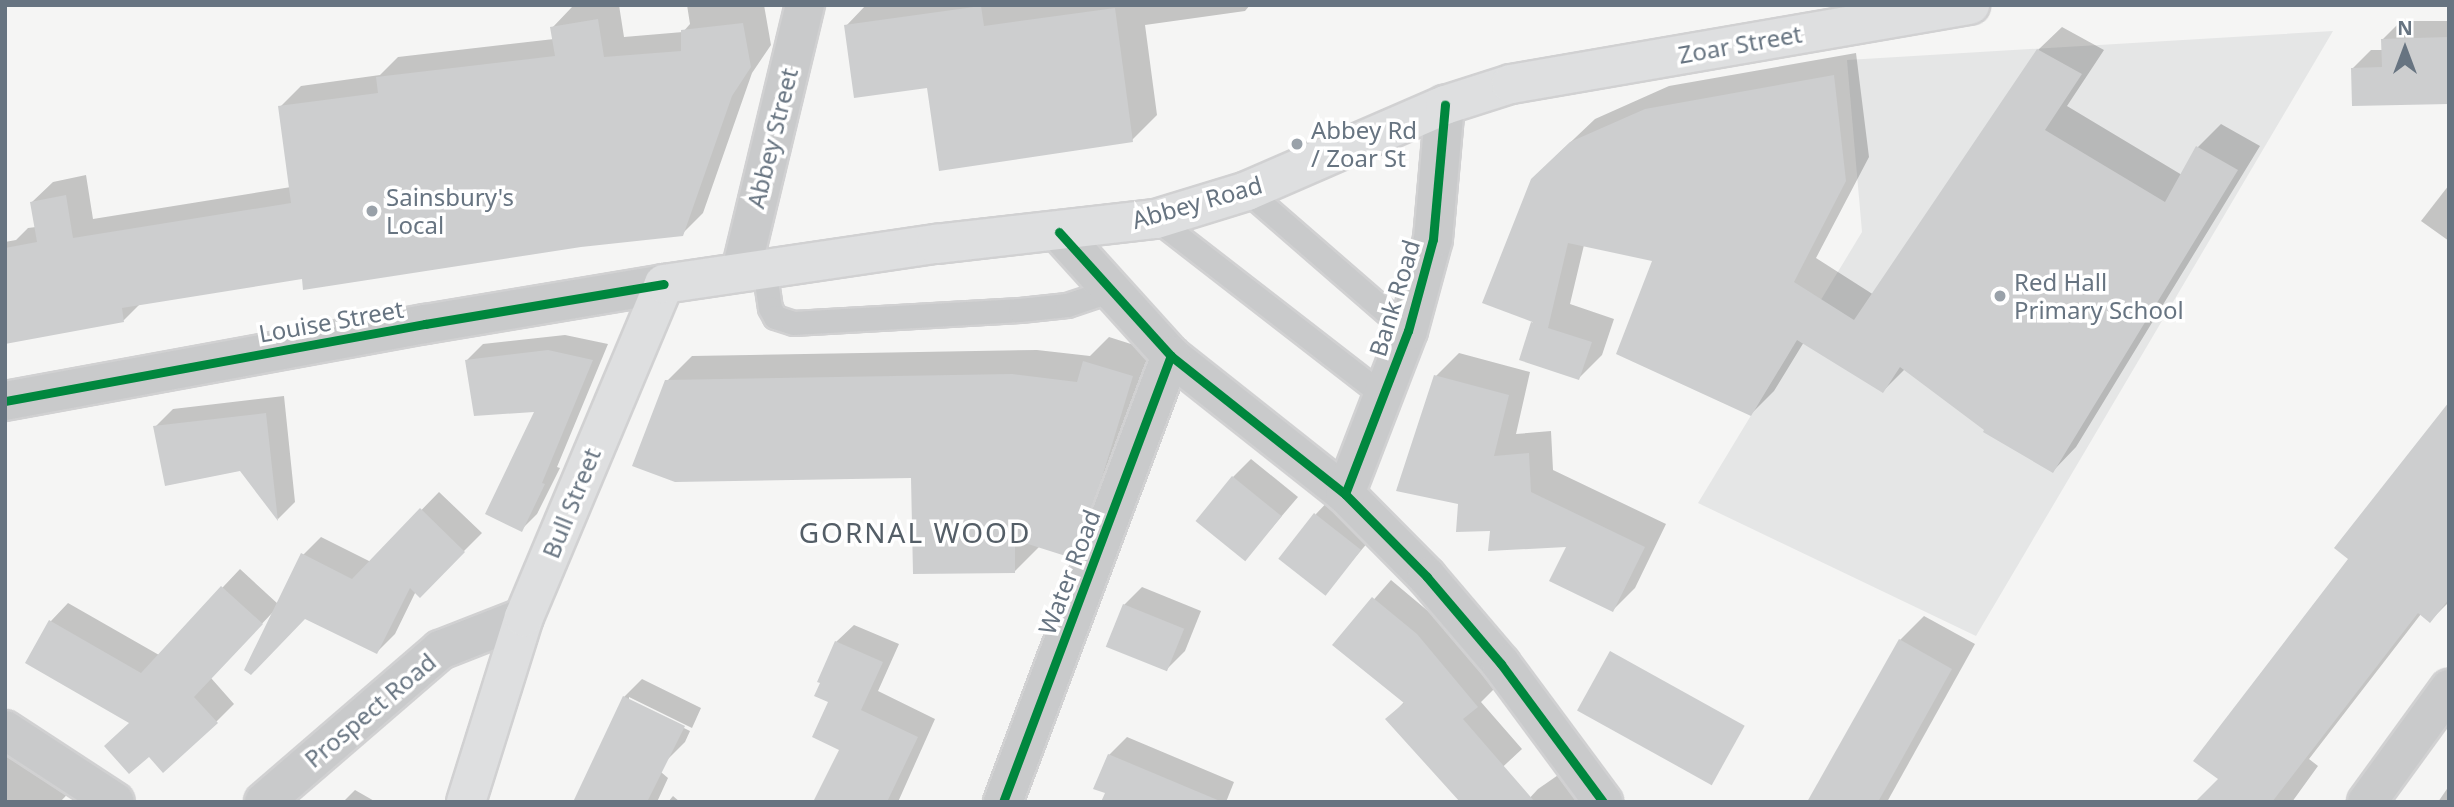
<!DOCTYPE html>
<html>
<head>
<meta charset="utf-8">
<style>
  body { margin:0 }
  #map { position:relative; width:2454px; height:807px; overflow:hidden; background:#f5f5f4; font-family:"Noto Sans",sans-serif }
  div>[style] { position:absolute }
  .built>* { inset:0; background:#e5e6e6 }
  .shadow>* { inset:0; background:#0003 }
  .building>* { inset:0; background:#cdcecf; transform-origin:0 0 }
  .roads { filter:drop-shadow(2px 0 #d1d1d2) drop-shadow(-2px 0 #d1d1d2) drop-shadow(0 2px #d1d1d2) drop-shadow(0 -2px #d1d1d2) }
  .service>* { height:23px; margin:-11.5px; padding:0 11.5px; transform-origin:11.5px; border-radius:11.5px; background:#c9cacb }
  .minor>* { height:38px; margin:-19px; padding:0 19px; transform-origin:19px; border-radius:19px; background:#c9cacb }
  .tertiary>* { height:38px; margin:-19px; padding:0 19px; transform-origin:19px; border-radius:19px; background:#c9cacb }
  .secondary>* { height:38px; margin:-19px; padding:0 19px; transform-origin:19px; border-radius:19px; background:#dedfe0 }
  .cycleway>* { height:9px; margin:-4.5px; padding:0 4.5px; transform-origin:4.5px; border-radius:4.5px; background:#00873e }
  .dots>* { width:19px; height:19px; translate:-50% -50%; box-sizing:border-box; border:4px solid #fff; border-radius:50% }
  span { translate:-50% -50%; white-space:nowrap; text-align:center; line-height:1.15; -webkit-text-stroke:7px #fff; paint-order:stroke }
  .street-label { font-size:24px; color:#677481 }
  .poi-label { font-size:24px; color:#677481 }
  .left { translate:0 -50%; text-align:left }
  .quarter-label { font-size:28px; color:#545e67; letter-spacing:2px }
  .frame { position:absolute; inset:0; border:7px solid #677481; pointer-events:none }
  .north { position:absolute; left:2370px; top:14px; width:70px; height:70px; -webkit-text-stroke:5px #fff; paint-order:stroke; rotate:0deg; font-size:19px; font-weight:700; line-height:28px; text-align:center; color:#677481 }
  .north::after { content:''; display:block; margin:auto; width:24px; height:32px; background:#677481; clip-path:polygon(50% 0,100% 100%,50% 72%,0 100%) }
</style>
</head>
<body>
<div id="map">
  <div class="built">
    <div style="clip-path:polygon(2333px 31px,1976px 636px,1698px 503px,1862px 232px,1847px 60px)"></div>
  </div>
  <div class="shadow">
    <div style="clip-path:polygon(584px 5px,619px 5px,624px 37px,683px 32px,690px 24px,687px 5px,764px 5px,771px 45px,752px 73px,703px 213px,682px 234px,303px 277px,140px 304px,124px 320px,5px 341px,5px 242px,16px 240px,28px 228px,36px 227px,32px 202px,53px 182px,86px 175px,93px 219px,291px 187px,280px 107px,301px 86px,380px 75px,398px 57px,554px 39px,552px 28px,572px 7px)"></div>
    <div style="clip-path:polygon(866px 5px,1250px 5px,1245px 11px,1145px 25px,1157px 115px,1132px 140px,928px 86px,846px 26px)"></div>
    <div style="clip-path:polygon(2401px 21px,2449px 21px,2449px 102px,2353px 68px,2371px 50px,2384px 50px,2383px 39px)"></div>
    <div style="clip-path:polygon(2062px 27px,2104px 50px,2067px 106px,2182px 175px,2198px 147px,2221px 124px,2260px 146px,2076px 447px,2053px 471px,1987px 430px,1905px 369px,1883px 391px,1804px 342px,1774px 391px,1751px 414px,1654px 260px,1584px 245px,1570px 304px,1614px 319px,1602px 355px,1579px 378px,1533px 323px,1556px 156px,1595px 119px,1669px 86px,1856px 53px,1869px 157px,1816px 258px,1874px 295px,2038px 50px)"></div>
    <div style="clip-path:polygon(2449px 185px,2449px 241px,2421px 221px)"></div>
    <div style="clip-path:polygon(565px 335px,608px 344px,557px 467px,560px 468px,537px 514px,521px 530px,537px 410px,467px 360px,483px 344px)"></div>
    <div style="clip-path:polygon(1109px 337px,1156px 352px,1096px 531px,1071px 556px,1040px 546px,1015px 571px,913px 476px,667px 381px,692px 356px,1037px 350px,1090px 356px)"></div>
    <div style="clip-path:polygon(1459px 353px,1530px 372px,1516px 434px,1551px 431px,1553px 470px,1666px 524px,1635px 588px,1613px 610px,1569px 545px,1492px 529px,1460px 503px,1436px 376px)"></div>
    <div style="clip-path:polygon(284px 396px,295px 502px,278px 519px,240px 469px,155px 427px,173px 409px)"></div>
    <div style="clip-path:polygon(2449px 405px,2449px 602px,2430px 621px,2421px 614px,2309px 759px,2318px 766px,2292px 802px,2197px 802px,2220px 779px,2351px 559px)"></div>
    <div style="clip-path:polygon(1251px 459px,1298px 497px,1246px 558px,1233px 477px)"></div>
    <div style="clip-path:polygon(439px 492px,482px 533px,420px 595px,416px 591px,395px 634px,377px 652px,305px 617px,273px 612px,211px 678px,234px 704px,216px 722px,131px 722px,27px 663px,51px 621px,68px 603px,159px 655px,240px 569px,278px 604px,303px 555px,321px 537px,371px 562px)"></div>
    <div style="clip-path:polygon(1333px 496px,1377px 532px,1324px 593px,1316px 514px)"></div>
    <div style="clip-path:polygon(1391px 580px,1435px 617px,1495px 688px,1481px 702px,1522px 749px,1465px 802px,1388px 719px,1404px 702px,1335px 644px)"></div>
    <div style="clip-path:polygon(1142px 587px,1201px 611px,1185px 651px,1167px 669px,1107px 645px,1124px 605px)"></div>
    <div style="clip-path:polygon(1924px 616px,1975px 644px,1887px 802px,1813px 802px,1900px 640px)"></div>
    <div style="clip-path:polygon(854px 625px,899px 644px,878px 691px,935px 719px,898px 802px,815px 802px,842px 749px,830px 701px,822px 682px,836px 642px)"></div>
    <div style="clip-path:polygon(642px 679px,701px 708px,692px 728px,629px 697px,629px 701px,690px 731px,685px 742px,667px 760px,623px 740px,668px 778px,657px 802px,589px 802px,624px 697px)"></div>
    <div style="clip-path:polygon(5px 727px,83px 778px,60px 802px,5px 802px)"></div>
    <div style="clip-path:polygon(1127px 737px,1234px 782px,1226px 802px,1103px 802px,1107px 792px,1109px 755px)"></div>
    <div style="clip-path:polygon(1577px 762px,1608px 802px,1526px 802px,1538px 789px)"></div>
    <div style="clip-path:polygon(2449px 786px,2449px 802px,2438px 802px)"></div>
    <div style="clip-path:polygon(355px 790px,376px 802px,343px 802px)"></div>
    <div style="clip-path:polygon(673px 796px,680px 802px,668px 802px)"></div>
  </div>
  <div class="building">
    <div style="clip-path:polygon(981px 6px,984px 26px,1115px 8px,1133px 142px,939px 171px,927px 88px,854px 98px,844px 25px)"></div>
    <div style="clip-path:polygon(598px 19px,604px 57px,681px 51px,681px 30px,743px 23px,751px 67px,732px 96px,683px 236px,581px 247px,303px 290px,302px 279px,122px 308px,124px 322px,5px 344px,5px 248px,37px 242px,30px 202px,66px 195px,73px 238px,291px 203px,278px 106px,378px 93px,376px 77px,555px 56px,550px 27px)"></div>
    <div style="clip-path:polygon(2449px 37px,2449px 104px,2352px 106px,2351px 68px,2382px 67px,2381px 39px)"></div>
    <div style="clip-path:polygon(2037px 49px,2082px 74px,2045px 130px,2165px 202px,2196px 146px,2238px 170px,2053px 473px,1983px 432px,1984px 430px,1900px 367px,1883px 393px,1797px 340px,1751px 416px,1616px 354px,1652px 261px,1568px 243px,1548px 328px,1592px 342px,1579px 380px,1519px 360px,1531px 322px,1535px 323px,1482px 303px,1531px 179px,1570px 142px,1645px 109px,1834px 75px,1846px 181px,1794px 282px,1854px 320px)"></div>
    <div style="clip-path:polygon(548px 350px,593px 360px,542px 483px,545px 484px,522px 532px,485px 514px,534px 412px,474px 416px,465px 360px)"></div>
    <div style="clip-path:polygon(1083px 361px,1133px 376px,1100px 484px,1072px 558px,1015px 540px,1015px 573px,913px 574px,911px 478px,675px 482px,632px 466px,665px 380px,1012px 374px,1077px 382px)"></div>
    <div style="clip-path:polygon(1434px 375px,1509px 395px,1494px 456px,1529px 453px,1531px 492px,1645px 547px,1613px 612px,1549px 581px,1566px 547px,1488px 551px,1490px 531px,1456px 532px,1458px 504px,1396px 491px)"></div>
    <div style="clip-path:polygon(2449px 402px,2449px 599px,2430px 623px,2418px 613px,2272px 802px,2195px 802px,2218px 779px,2193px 761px,2348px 559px,2334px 548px)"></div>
    <div style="clip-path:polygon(266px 413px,278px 521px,240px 471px,165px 486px,153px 426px)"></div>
    <div style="left:1232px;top:476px;width:64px;height:58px;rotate:39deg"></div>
    <div style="clip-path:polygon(420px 508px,465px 552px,420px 598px,410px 588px,377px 654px,305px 619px,251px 675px,244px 670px,301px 553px,352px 579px)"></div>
    <div style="left:1314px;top:513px;width:60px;height:58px;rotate:38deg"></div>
    <div style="clip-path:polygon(221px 586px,263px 624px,194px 697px,218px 723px,163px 773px,149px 757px,129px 774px,104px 746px,129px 723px,25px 663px,49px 620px,141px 673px)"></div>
    <div style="clip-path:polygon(1372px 597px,1417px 634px,1478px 707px,1463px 719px,1535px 802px,1460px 802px,1385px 719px,1404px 703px,1332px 645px)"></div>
    <div style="left:1123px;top:604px;width:66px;height:46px;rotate:22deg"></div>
    <div style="clip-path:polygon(1899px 639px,1952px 669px,1878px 802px,1807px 802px)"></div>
    <div style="clip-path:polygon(835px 641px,883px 662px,861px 710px,918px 737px,887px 802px,813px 802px,839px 750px,812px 737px,828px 702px,814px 696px,820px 683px,817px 682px)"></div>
    <div style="left:1610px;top:651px;width:154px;height:68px;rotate:29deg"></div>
    <div style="clip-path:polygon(623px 696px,685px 726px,647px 802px,573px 802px)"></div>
    <div style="clip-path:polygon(1108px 754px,1220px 801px,1220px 802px,1101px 802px,1105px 793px,1093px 789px)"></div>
  </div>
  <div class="roads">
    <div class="service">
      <div style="left:1247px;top:191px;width:213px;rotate:41deg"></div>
      <div style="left:1156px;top:219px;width:286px;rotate:37.8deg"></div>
      <div style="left:764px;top:268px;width:40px;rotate:81.5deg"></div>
      <div style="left:770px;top:308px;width:10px;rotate:61deg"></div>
      <div style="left:775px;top:317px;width:19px;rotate:18deg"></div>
      <div style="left:793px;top:323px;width:227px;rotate:-3.3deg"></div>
      <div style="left:1020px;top:310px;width:47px;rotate:-6.1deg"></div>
      <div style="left:1067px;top:305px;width:47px;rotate:-18.4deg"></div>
    </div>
    <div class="minor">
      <div style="left:1059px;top:232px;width:167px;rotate:47.9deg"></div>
      <div style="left:1171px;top:356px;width:222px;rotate:38.4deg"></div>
      <div style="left:1345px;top:494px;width:117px;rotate:45.3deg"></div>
      <div style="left:1427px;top:577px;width:114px;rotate:49.6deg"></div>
      <div style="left:1501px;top:664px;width:172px;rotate:53.5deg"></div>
      <div style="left:1345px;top:494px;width:175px;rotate:-68.9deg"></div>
      <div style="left:1408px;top:331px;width:95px;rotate:-74.8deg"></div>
      <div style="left:1433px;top:239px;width:135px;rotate:-84.9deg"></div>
      <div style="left:5px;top:730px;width:131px;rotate:33.2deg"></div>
      <div style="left:264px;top:802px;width:233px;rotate:-40.8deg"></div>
      <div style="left:440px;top:650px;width:90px;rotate:-21.4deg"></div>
      <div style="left:1003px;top:802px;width:477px;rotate:-69.4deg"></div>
    </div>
    <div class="tertiary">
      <div style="left:741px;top:271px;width:274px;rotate:-76.5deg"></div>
      <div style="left:5px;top:401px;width:427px;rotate:-10.4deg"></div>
      <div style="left:425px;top:324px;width:242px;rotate:-9.5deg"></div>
      <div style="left:2367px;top:802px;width:140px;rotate:-54deg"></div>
    </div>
    <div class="secondary">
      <div style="left:466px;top:802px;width:194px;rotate:-72.6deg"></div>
      <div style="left:524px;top:617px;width:361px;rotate:-67.2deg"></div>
      <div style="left:664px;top:284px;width:275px;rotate:-8.4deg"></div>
      <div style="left:936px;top:244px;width:221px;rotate:-6.5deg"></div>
      <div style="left:1156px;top:219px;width:95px;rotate:-17.1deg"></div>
      <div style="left:1247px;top:191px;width:216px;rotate:-23.5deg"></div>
      <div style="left:1445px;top:105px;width:69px;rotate:-17.7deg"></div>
      <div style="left:1511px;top:84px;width:466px;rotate:-9.8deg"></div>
    </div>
  </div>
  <div class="cycleway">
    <div style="left:1059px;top:232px;width:167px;rotate:47.9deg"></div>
    <div style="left:1171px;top:356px;width:222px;rotate:38.4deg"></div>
    <div style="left:1345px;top:494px;width:117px;rotate:45.3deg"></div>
    <div style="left:1427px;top:577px;width:114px;rotate:49.6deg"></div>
    <div style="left:1501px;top:664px;width:172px;rotate:53.5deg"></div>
    <div style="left:5px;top:401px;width:427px;rotate:-10.4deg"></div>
    <div style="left:425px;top:324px;width:242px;rotate:-9.5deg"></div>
    <div style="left:1345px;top:494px;width:175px;rotate:-68.9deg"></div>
    <div style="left:1408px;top:331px;width:95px;rotate:-74.8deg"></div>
    <div style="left:1433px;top:239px;width:135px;rotate:-84.9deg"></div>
    <div style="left:1003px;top:802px;width:477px;rotate:-69.4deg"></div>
  </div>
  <div class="dots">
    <div style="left:1297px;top:144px;background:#99a1a9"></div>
    <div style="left:372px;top:211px;background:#99a1a9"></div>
    <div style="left:2000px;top:296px;background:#99a1a9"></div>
  </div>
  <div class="street-label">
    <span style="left:1740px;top:44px;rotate:-10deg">Zoar Street</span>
    <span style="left:772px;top:138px;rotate:-76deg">Abbey Street</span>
    <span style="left:1197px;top:202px;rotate:-16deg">Abbey Road</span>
    <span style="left:1394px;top:298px;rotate:-73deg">Bank Road</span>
    <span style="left:331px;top:321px;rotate:-10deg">Louise Street</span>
    <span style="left:571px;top:503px;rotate:-68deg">Bull Street</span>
    <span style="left:1069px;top:572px;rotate:-69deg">Water Road</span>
    <span style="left:370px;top:710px;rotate:-40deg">Prospect Road</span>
  </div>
  <div class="poi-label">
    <span class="left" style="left:1311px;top:144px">Abbey Rd<br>/ Zoar St</span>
    <span class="left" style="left:386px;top:211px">Sainsbury's<br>Local</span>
    <span class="left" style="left:2014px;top:296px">Red Hall<br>Primary School</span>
  </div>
  <div class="quarter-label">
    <span style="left:915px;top:532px">GORNAL WOOD</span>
  </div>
  <div class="frame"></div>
  <div class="north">N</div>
</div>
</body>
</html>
